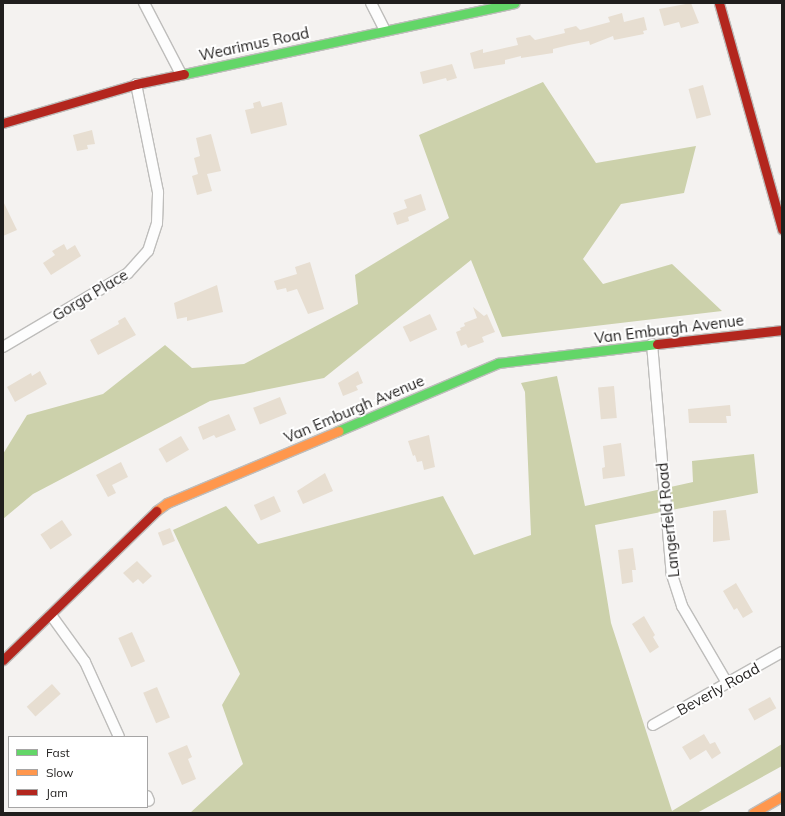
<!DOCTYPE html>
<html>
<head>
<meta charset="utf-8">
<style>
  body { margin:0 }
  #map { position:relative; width:785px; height:816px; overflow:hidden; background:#f4f2f0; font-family:Mulish,sans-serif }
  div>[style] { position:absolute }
  .forest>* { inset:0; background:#ccd1ab }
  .building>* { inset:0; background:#e7ded1; transform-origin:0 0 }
  .roads { filter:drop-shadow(1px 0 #bebdbb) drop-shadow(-1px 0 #bebdbb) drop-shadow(0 1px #bebdbb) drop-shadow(0 -1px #bebdbb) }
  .street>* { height:10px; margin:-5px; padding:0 5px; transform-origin:5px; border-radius:5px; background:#fdfdfd }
  .fast>* { height:9px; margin:-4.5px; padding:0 4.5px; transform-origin:4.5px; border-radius:4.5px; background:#63d668 }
  .slow>* { height:9px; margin:-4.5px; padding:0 4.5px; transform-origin:4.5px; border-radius:4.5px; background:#ff974d }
  .jam>* { height:9px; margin:-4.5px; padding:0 4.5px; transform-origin:4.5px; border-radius:4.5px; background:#b3261e }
  span { translate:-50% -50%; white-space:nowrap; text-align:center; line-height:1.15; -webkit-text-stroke:4px #fff; paint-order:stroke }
  .street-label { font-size:15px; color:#201e1d }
  .frame { position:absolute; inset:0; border:4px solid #201e1d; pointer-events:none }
  .legend { position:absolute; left:8px; top:736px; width:140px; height:72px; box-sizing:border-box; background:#fff; border:1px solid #a6a5a5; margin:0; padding:5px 7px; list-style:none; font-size:12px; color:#201e1d }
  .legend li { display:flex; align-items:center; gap:8px; height:20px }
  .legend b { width:20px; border:1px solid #a6a5a5 }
</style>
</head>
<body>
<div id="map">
  <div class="forest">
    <div style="clip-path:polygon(543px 82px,596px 163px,696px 146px,684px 193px,621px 204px,583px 259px,603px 284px,672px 264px,722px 311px,502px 337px,471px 260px,324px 378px,210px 401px,33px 494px,3px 519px,3px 454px,27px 415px,103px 394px,165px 345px,192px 368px,244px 364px,358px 304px,355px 275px,449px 218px,419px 135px)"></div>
    <div style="clip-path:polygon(557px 376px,585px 506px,693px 482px,692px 461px,754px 454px,758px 493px,595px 525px,611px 623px,672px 811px,782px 744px,782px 766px,697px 813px,190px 813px,243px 764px,222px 705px,240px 674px,173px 530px,226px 506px,258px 544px,443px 496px,474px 555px,531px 535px,525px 392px,521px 383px)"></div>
  </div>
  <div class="building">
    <div style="clip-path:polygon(691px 3px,699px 23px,681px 28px,679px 22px,664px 26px,659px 9px)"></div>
    <div style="clip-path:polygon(622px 13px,624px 22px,644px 17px,647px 30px,643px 31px,644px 34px,614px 40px,613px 36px,590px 45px,589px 41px,569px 45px,553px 49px,553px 53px,521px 58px,521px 56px,505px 60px,505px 64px,474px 69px,470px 53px,483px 49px,483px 53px,518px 45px,516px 38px,530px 35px,535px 40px,565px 33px,564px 29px,576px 26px,580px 30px,610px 22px,608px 17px)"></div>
    <div style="clip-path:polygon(452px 64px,457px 78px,447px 81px,446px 78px,423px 84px,420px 72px)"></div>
    <div style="left:703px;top:85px;width:31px;height:15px;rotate:75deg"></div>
    <div style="clip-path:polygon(260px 101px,262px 107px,282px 102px,287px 125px,251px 134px,245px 110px,254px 108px,253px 103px)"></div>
    <div style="clip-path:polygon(92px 130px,95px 144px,87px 145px,88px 149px,77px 151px,73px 135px)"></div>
    <div style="clip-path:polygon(211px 134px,221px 171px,207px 174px,212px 191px,197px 195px,192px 176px,198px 174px,194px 158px,200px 156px,196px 138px)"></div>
    <div style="clip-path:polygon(421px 194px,426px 210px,408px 217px,409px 221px,397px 225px,393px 213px,407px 208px,404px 200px)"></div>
    <div style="clip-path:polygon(3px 201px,17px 230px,3px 236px)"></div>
    <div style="clip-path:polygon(64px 244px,67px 250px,75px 245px,81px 256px,51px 275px,43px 263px,55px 255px,52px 251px)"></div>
    <div style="clip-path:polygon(310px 262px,324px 309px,308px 314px,297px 289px,287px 292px,286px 288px,277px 290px,274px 281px,297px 274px,295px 267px)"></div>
    <div style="clip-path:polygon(217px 285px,223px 312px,187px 321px,187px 317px,177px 319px,174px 303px)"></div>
    <div style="clip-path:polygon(473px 307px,484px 316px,487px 314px,495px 332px,482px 337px,484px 342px,468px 348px,466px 344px,461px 346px,456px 332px,461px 330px,460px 328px,465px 326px,464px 323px,477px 318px)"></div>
    <div style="left:430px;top:314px;width:17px;height:30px;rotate:65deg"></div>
    <div style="clip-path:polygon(125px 317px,136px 335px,98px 355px,90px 340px,119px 324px,118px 321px)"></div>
    <div style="clip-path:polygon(40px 371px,47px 384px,15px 402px,7px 387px,31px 373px,32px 376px)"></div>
    <div style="clip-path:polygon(358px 371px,363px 383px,356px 386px,358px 390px,343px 396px,338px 383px)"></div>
    <div style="left:614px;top:386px;width:32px;height:16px;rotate:85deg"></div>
    <div style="left:280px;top:397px;width:18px;height:29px;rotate:68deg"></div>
    <div style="clip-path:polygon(730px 405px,731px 416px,726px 416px,727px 423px,689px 423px,688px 409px)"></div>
    <div style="clip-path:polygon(229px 414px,236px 430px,216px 438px,214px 435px,203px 440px,198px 427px)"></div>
    <div style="clip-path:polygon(429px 435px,435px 467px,424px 470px,422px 461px,417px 462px,415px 455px,413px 456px,408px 441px)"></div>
    <div style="left:181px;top:436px;width:16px;height:26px;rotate:60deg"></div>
    <div style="clip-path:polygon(621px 443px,625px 476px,603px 479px,602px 468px,605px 467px,603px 446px)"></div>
    <div style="clip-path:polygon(121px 462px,128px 477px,112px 485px,116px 493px,108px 497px,96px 475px)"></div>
    <div style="clip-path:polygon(325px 473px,333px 491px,303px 504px,297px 491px)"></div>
    <div style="left:274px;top:496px;width:17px;height:22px;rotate:66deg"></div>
    <div style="clip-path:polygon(726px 510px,730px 540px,713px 542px,713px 511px)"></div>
    <div style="left:62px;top:520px;width:18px;height:26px;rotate:56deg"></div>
    <div style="left:170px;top:528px;width:14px;height:13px;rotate:69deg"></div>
    <div style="clip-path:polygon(633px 548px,636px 570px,632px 570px,633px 582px,622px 584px,618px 550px)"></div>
    <div style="clip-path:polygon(137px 561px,152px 576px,143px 584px,138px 579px,133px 583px,123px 573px)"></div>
    <div style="clip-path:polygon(736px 583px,753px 612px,743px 618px,737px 608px,734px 610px,723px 591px)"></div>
    <div style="clip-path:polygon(644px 616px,655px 635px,653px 637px,659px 647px,650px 653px,632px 624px)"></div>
    <div style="left:132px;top:632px;width:32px;height:15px;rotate:66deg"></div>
    <div style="left:52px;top:684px;width:13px;height:34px;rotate:48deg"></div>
    <div style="left:157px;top:687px;width:33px;height:15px;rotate:67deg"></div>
    <div style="left:770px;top:697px;width:13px;height:25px;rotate:61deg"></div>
    <div style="clip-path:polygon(704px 734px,710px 744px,715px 742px,721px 753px,712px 759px,706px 750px,690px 760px,682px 747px)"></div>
    <div style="clip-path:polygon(187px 745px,192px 757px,188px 759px,196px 779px,182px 785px,168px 753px)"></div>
  </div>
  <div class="roads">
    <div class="street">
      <div style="left:144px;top:3px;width:80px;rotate:62.5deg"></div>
      <div style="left:371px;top:3px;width:30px;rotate:63deg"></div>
      <div style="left:652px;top:344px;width:232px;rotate:85.1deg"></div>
      <div style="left:672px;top:575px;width:33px;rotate:72deg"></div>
      <div style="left:682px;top:606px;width:89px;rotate:59.7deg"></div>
      <div style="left:3px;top:347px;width:145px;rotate:-30.6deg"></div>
      <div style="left:128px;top:273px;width:30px;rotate:-48deg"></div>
      <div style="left:148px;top:251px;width:29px;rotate:-72deg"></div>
      <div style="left:157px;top:223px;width:31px;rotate:-88deg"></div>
      <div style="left:158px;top:192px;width:110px;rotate:-101.5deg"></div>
      <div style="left:51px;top:615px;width:58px;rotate:54.1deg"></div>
      <div style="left:85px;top:662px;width:82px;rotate:65.6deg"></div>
      <div style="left:653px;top:725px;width:148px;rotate:-29.5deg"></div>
      <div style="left:147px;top:796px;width:5px;rotate:68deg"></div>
    </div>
    <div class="fast">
      <div style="left:184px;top:74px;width:338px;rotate:-12.1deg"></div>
      <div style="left:338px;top:431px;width:174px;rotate:-23deg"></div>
      <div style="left:498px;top:363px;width:160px;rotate:-6.8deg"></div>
    </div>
    <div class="slow">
      <div style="left:156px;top:511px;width:14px;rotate:-36deg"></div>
      <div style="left:167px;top:503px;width:186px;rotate:-22.8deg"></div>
      <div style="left:753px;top:813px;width:34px;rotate:-30deg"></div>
    </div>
    <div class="jam">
      <div style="left:719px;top:3px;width:235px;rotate:74.4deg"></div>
      <div style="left:3px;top:123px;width:139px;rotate:-16.3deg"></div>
      <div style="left:136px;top:84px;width:49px;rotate:-11.8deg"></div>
      <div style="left:657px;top:344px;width:126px;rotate:-6.4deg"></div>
      <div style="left:3px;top:660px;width:214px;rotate:-44.2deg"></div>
    </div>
  </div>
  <div class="street-label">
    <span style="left:254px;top:44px;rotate:-12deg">Wearimus Road</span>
    <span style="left:90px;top:295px;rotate:-31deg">Gorga Place</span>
    <span style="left:669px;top:329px;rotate:-7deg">Van Emburgh Avenue</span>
    <span style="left:354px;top:409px;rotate:-23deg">Van Emburgh Avenue</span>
    <span style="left:668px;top:520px;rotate:-96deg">Langerfeld Road</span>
    <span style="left:718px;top:689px;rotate:-29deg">Beverly Road</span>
  </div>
  <div class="frame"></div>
  <ul class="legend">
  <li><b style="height:5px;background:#63d668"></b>Fast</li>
  <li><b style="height:5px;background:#ff974d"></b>Slow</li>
  <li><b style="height:5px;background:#b3261e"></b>Jam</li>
  </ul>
</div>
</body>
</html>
